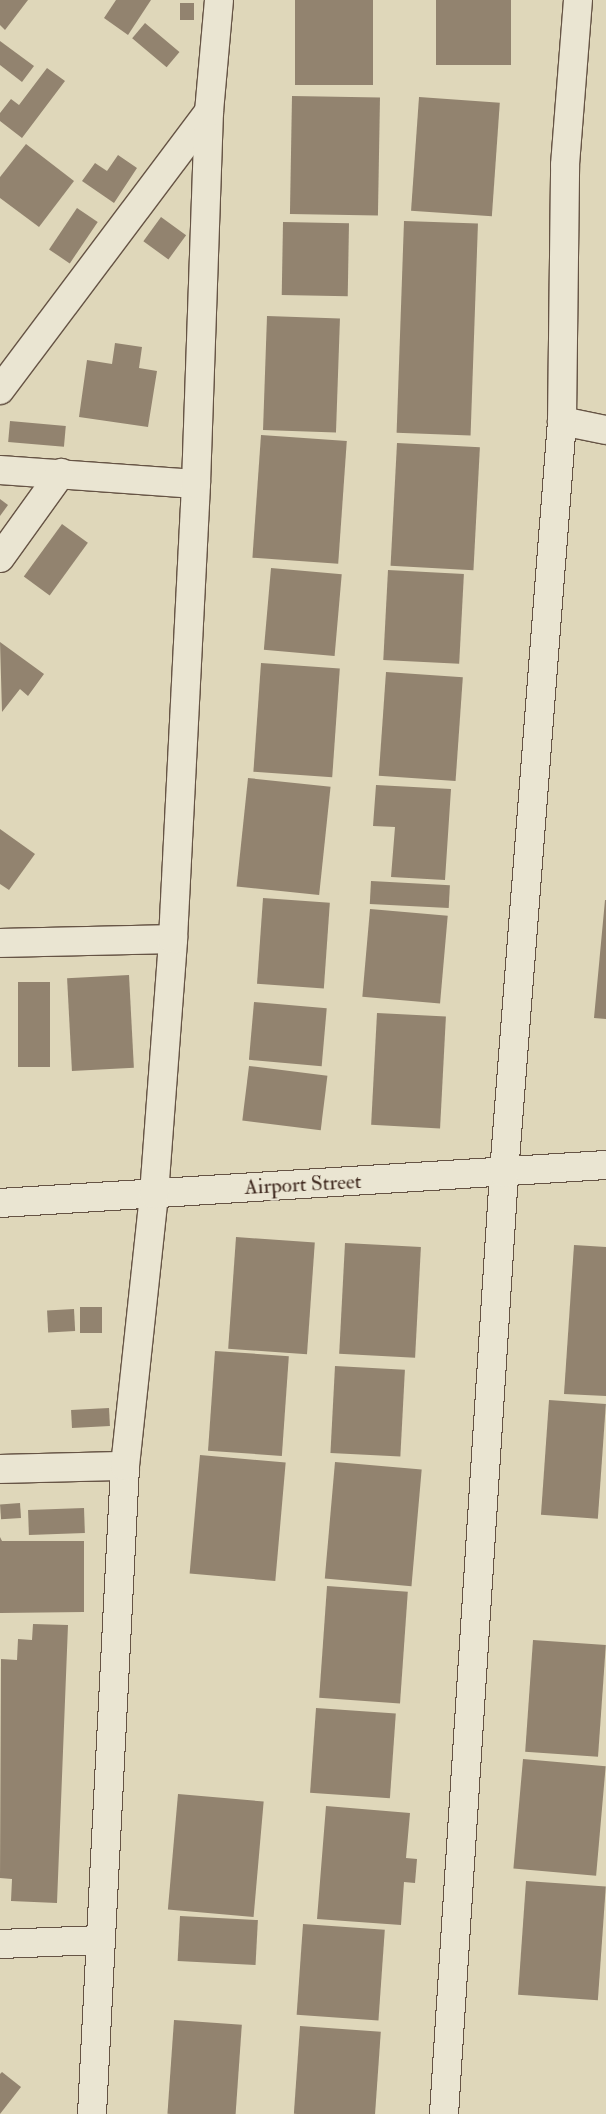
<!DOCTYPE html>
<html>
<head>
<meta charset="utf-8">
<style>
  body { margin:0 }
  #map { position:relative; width:606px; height:2114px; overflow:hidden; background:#dfd7ba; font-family:"IM FELL Double Pica",serif }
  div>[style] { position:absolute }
  .building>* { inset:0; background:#92836f; transform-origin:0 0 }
  .roads { filter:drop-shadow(1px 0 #665445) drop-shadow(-1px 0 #665445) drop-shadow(0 1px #665445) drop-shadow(0 -1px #665445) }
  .minor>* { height:28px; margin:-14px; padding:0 14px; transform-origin:14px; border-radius:14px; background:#eae5d2 }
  span { translate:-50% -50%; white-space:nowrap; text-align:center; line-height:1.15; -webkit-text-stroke:4.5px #eae5d2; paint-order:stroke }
  .street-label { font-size:21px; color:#3e281e }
</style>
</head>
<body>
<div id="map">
  <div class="building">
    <div style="clip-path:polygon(0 0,28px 0,5px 30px,0 25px)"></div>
    <div style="clip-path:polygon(116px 0,151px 0,128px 35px,104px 18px)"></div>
    <div style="left:295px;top:0;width:78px;height:85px"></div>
    <div style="left:436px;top:0;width:75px;height:65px"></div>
    <div style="left:180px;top:3px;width:14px;height:17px"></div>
    <div style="left:145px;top:23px;width:45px;height:20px;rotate:40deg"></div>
    <div style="clip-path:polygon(0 41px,34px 66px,22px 82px,0 65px)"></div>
    <div style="clip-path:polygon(47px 68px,65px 81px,22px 138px,0 121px,0 113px,11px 99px,19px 105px)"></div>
    <div style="left:292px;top:96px;width:88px;height:118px;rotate:1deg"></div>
    <div style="left:419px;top:97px;width:81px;height:114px;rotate:4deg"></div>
    <div style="clip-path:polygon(26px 144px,74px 181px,39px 227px,0 198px,0 177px)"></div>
    <div style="clip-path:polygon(118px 155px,137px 168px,114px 203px,82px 181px,95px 163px,107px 171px)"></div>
    <div style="left:77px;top:208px;width:25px;height:50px;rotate:34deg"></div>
    <div style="left:161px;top:217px;width:31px;height:30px;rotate:36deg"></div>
    <div style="left:404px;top:221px;width:74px;height:212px;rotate:2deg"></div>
    <div style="left:283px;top:222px;width:66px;height:73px;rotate:1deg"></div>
    <div style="left:267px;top:316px;width:73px;height:114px;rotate:2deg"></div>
    <div style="clip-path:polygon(115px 343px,142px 347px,139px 368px,157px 371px,148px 427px,79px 417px,87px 360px,112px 364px)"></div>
    <div style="left:10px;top:421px;width:56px;height:21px;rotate:5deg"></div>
    <div style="left:261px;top:435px;width:86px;height:123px;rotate:4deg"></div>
    <div style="left:397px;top:443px;width:83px;height:123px;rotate:3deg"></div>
    <div style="clip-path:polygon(0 499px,8px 505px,0 516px)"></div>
    <div style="left:62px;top:524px;width:32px;height:65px;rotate:36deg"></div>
    <div style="left:271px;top:568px;width:71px;height:82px;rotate:5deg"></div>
    <div style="left:388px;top:570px;width:76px;height:90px;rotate:3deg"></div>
    <div style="clip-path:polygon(0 642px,44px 674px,28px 696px,20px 689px,2px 712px)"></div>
    <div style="left:261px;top:663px;width:79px;height:109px;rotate:4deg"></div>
    <div style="left:386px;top:672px;width:77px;height:104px;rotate:4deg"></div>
    <div style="left:248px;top:778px;width:83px;height:109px;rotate:6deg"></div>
    <div style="clip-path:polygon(376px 785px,451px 789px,445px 880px,391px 877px,395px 827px,373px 826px)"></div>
    <div style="clip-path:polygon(0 829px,35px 854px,9px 890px,0 884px)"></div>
    <div style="left:371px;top:881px;width:79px;height:23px;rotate:3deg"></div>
    <div style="left:263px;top:898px;width:67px;height:86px;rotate:4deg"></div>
    <div style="clip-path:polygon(605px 900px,606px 900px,606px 1019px,594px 1018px)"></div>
    <div style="left:370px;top:909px;width:78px;height:88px;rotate:5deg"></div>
    <div style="left:129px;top:975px;width:93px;height:62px;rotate:87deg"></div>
    <div style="left:18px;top:982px;width:32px;height:85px"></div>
    <div style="left:254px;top:1002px;width:73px;height:58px;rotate:5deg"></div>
    <div style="left:377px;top:1013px;width:69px;height:112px;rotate:3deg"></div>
    <div style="left:249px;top:1066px;width:79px;height:55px;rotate:7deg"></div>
    <div style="left:236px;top:1237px;width:79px;height:112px;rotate:4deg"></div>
    <div style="left:345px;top:1243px;width:76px;height:111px;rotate:3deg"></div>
    <div style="clip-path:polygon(574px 1245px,606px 1247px,606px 1396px,564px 1394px)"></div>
    <div style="left:80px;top:1307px;width:22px;height:26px"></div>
    <div style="left:74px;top:1309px;width:22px;height:27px;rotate:87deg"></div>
    <div style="left:215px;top:1351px;width:74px;height:100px;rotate:4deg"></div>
    <div style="left:335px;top:1366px;width:70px;height:87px;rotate:3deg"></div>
    <div style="left:549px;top:1400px;width:57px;height:115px;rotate:4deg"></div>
    <div style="left:109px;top:1408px;width:18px;height:38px;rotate:87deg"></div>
    <div style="left:200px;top:1455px;width:86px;height:119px;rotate:5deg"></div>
    <div style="left:335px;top:1462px;width:87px;height:117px;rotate:5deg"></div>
    <div style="left:20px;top:1503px;width:15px;height:20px;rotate:86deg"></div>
    <div style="left:84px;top:1508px;width:25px;height:56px;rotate:88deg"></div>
    <div style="clip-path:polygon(0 1537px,2px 1541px,84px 1541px,84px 1612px,0 1613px)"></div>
    <div style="left:327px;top:1586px;width:81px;height:112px;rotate:4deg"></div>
    <div style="clip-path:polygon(33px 1624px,68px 1625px,57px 1903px,11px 1901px,12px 1879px,0 1878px,1px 1659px,17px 1660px,18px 1639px,32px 1640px)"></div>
    <div style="left:533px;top:1640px;width:73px;height:112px;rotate:4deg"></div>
    <div style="left:316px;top:1708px;width:80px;height:85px;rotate:4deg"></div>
    <div style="left:523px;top:1759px;width:83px;height:110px;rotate:5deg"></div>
    <div style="left:178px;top:1794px;width:86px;height:116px;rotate:5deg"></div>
    <div style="clip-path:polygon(326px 1806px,410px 1813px,406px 1858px,417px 1859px,415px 1883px,404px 1882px,401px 1925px,317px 1919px)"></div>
    <div style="left:526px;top:1881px;width:80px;height:114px;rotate:4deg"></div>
    <div style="left:180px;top:1916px;width:78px;height:45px;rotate:3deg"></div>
    <div style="left:303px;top:1924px;width:82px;height:91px;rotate:4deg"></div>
    <div style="left:174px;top:2020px;width:68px;height:94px;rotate:4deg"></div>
    <div style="left:300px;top:2026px;width:81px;height:88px;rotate:4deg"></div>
    <div style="clip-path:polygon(2px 2072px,21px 2087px,0 2114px,0 2074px)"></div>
  </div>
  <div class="roads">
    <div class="minor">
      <div style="left:0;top:390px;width:348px;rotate:-53.1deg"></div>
      <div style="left:562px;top:421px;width:45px;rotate:11.6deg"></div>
      <div style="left:0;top:470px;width:196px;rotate:4.1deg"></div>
      <div style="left:0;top:558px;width:105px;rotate:-54.3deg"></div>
      <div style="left:0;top:943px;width:173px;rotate:-1.3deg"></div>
      <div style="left:0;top:1203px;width:607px;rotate:-3.59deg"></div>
      <div style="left:0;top:1469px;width:125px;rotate:-1.4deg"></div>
      <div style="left:0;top:1944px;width:101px;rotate:-2.3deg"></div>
      <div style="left:92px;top:2114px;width:649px;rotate:-87.08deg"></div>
      <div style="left:125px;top:1466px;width:274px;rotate:-83.9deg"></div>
      <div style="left:154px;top:1194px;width:256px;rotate:-85.7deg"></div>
      <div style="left:173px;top:939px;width:456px;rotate:-87.1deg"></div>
      <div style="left:196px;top:484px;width:372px;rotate:-88deg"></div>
      <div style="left:209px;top:112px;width:112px;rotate:-84.9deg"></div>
      <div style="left:444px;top:2114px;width:943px;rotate:-86.35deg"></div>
      <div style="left:504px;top:1173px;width:754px;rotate:-85.59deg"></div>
      <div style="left:562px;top:421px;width:256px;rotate:-89.3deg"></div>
      <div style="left:565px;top:165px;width:166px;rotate:-85.5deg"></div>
    </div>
  </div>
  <div class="street-label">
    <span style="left:303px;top:1185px;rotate:-3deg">Airport Street</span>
  </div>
</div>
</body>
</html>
